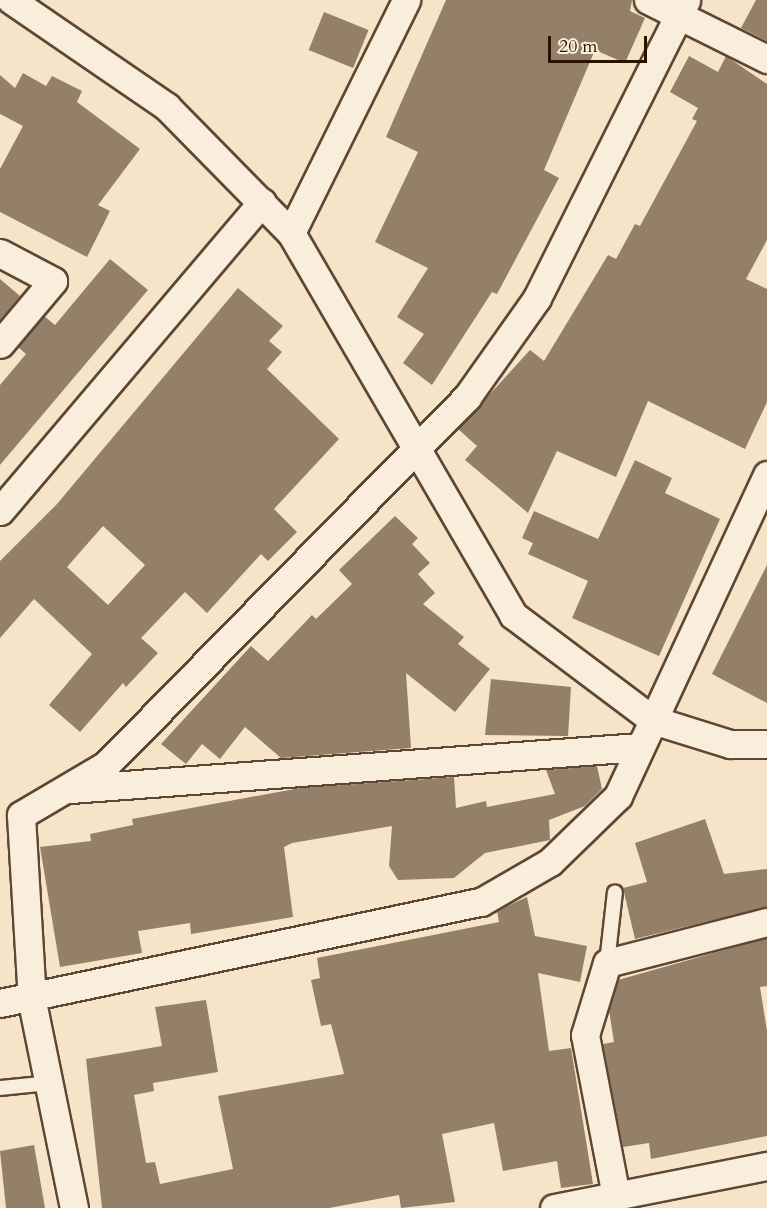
<!DOCTYPE html>
<html>
<head>
<meta charset="utf-8">
<style>
  body { margin:0 }
  #map { position:relative; width:767px; height:1208px; overflow:hidden; background:#f6e4c8; font-family:Cardo,serif }
  div>[style] { position:absolute }
  .building>* { inset:0; background:#948068; transform-origin:0 0 }
  .roads { filter:drop-shadow(2px 0 #5d4733) drop-shadow(-2px 0 #5d4733) drop-shadow(0 2px #5d4733) drop-shadow(0 -2px #5d4733) }
  .lane>* { height:14px; margin:-7px; padding:0 7px; transform-origin:7px; border-radius:7px; background:#f9eddb }
  .street>* { height:27px; margin:-13.5px; padding:0 13.5px; transform-origin:13.5px; border-radius:13.5px; background:#f9eddb }
  span { translate:-50% -50%; white-space:nowrap; text-align:center; line-height:1.15; -webkit-text-stroke:5px #f9eddb; paint-order:stroke }
  .scale { position:absolute; left:548px; top:36px; width:99px; height:27px; box-sizing:border-box; border:3px solid #2a1301; border-top:0; padding-left:8px; font-size:18px; line-height:21px; white-space:nowrap; color:#2a1301; -webkit-text-stroke:4px #f9eddb; paint-order:stroke }
</style>
</head>
<body>
<div id="map">
  <div class="building">
    <div style="clip-path:polygon(446px 0,632px 0,630px 11px,645px 18px,625px 63px,595px 50px,544px 170px,559px 178px,497px 294px,492px 292px,432px 385px,403px 363px,424px 334px,397px 317px,428px 268px,375px 242px,418px 152px,386px 137px)"></div>
    <div style="clip-path:polygon(756px 0,767px 0,767px 41px,741px 28px)"></div>
    <div style="left:324px;top:12px;width:48px;height:41px;rotate:22deg"></div>
    <div style="clip-path:polygon(689px 56px,718px 72px,726px 56px,767px 84px,767px 240px,746px 279px,767px 289px,767px 402px,745px 449px,648px 401px,616px 477px,557px 451px,528px 513px,465px 460px,477px 446px,458px 429px,530px 350px,544px 361px,608px 255px,616px 259px,635px 224px,640px 226px,697px 121px,692px 119px,698px 108px,670px 92px)"></div>
    <div style="clip-path:polygon(23px 73px,46px 86px,52px 76px,82px 91px,77px 102px,140px 149px,98px 205px,110px 211px,87px 257px,0 212px,0 169px,23px 126px,0 114px,0 75px,15px 88px)"></div>
    <div style="clip-path:polygon(110px 259px,148px 290px,0 465px,0 385px,26px 354px,18px 347px,44px 316px,55px 325px)"></div>
    <div style="clip-path:polygon(0 279px,20px 296px,0 320px)"></div>
    <div style="clip-path:polygon(evenodd,238px 288px,283px 326px,269px 341px,282px 352px,267px 369px,339px 439px,274px 509px,297px 532px,268px 561px,261px 554px,207px 613px,185px 592px,141px 638px,158px 653px,126px 687px,123px 683px,80px 732px,49px 705px,92px 654px,34px 599px,0 638px,0 561px,57px 504px,238px 288px,103px 526px,145px 565px,108px 605px,67px 567px,103px 526px)"></div>
    <div style="clip-path:polygon(635px 460px,672px 478px,665px 493px,720px 519px,659px 656px,572px 618px,588px 581px,528px 554px,533px 543px,522px 538px,534px 511px,598px 539px)"></div>
    <div style="clip-path:polygon(395px 516px,418px 538px,412px 544px,430px 563px,418px 574px,435px 593px,423px 604px,464px 637px,458px 644px,490px 669px,455px 712px,406px 673px,411px 748px,281px 758px,245px 727px,220px 759px,202px 744px,186px 764px,161px 744px,251px 646px,268px 661px,312px 615px,316px 619px,352px 584px,339px 570px)"></div>
    <div style="clip-path:polygon(767px 565px,767px 703px,712px 674px)"></div>
    <div style="clip-path:polygon(491px 679px,571px 687px,568px 736px,485px 735px)"></div>
    <div style="clip-path:polygon(597px 766px,602px 789px,585px 806px,549px 820px,550px 840px,485px 853px,454px 878px,398px 880px,389px 866px,392px 826px,292px 843px,284px 847px,293px 917px,191px 934px,190px 923px,138px 931px,142px 953px,60px 967px,40px 847px,91px 841px,90px 834px,133px 825px,132px 819px,300px 788px,454px 777px,456px 808px,486px 801px,487px 807px,555px 794px,546px 770px)"></div>
    <div style="clip-path:polygon(705px 819px,724px 874px,767px 869px,767px 907px,635px 939px,623px 888px,647px 882px,635px 843px)"></div>
    <div style="clip-path:polygon(527px 897px,535px 936px,587px 946px,580px 982px,538px 973px,549px 1051px,571px 1048px,593px 1184px,561px 1188px,557px 1161px,503px 1171px,494px 1123px,442px 1134px,455px 1202px,401px 1208px,399px 1195px,329px 1208px,102px 1208px,86px 1059px,162px 1046px,155px 1007px,206px 1000px,218px 1072px,153px 1083px,154px 1091px,134px 1095px,146px 1163px,155px 1162px,160px 1184px,233px 1169px,218px 1096px,344px 1074px,331px 1024px,321px 1026px,311px 980px,320px 978px,317px 958px,499px 922px,497px 911px)"></div>
    <div style="clip-path:polygon(767px 938px,767px 986px,760px 987px,767px 1031px,767px 1136px,651px 1159px,649px 1143px,623px 1147px,603px 1044px,614px 1042px,609px 1010px,618px 980px)"></div>
    <div style="clip-path:polygon(34px 1145px,45px 1208px,6px 1208px,0 1151px)"></div>
  </div>
  <div class="roads">
    <div class="lane">
      <div style="left:607px;top:963px;width:71px;rotate:-83.6deg"></div>
      <div style="left:0;top:1088px;width:49px;rotate:-5.8deg"></div>
    </div>
    <div class="street">
      <div style="left:11px;top:0;width:189px;rotate:34.4deg"></div>
      <div style="left:167px;top:107px;width:177px;rotate:45.5deg"></div>
      <div style="left:291px;top:233px;width:442px;rotate:59.8deg"></div>
      <div style="left:513px;top:615px;width:175px;rotate:36.9deg"></div>
      <div style="left:653px;top:720px;width:81px;rotate:17.3deg"></div>
      <div style="left:730px;top:744px;width:37px"></div>
      <div style="left:648px;top:0;width:133px;rotate:26.4deg"></div>
      <div style="left:291px;top:233px;width:260px;rotate:-63.7deg"></div>
      <div style="left:0;top:253px;width:60px;rotate:27.8deg"></div>
      <div style="left:53px;top:281px;width:82px;rotate:130.1deg"></div>
      <div style="left:0;top:511px;width:405px;rotate:-49.7deg"></div>
      <div style="left:70px;top:789px;width:571px;rotate:-4.22deg"></div>
      <div style="left:0;top:1003px;width:491px;rotate:-11.9deg"></div>
      <div style="left:481px;top:902px;width:80px;rotate:-30.1deg"></div>
      <div style="left:550px;top:862px;width:95px;rotate:-44.1deg"></div>
      <div style="left:618px;top:796px;width:354px;rotate:-65.1deg"></div>
      <div style="left:616px;top:1196px;width:164px;rotate:-100.9deg"></div>
      <div style="left:585px;top:1035px;width:75px;rotate:-73deg"></div>
      <div style="left:607px;top:963px;width:165px;rotate:-14.4deg"></div>
      <div style="left:74px;top:1208px;width:211px;rotate:-101.5deg"></div>
      <div style="left:32px;top:1001px;width:186px;rotate:-93.4deg"></div>
      <div style="left:21px;top:815px;width:99px;rotate:-30.5deg"></div>
      <div style="left:106px;top:765px;width:516px;rotate:-45.55deg"></div>
      <div style="left:467px;top:397px;width:121px;rotate:-54.7deg"></div>
      <div style="left:537px;top:298px;width:333px;rotate:-63.4deg"></div>
      <div style="left:554px;top:1208px;width:217px;rotate:-11.2deg"></div>
    </div>
  </div>
  <div class="scale">20 m</div>
</div>
</body>
</html>
